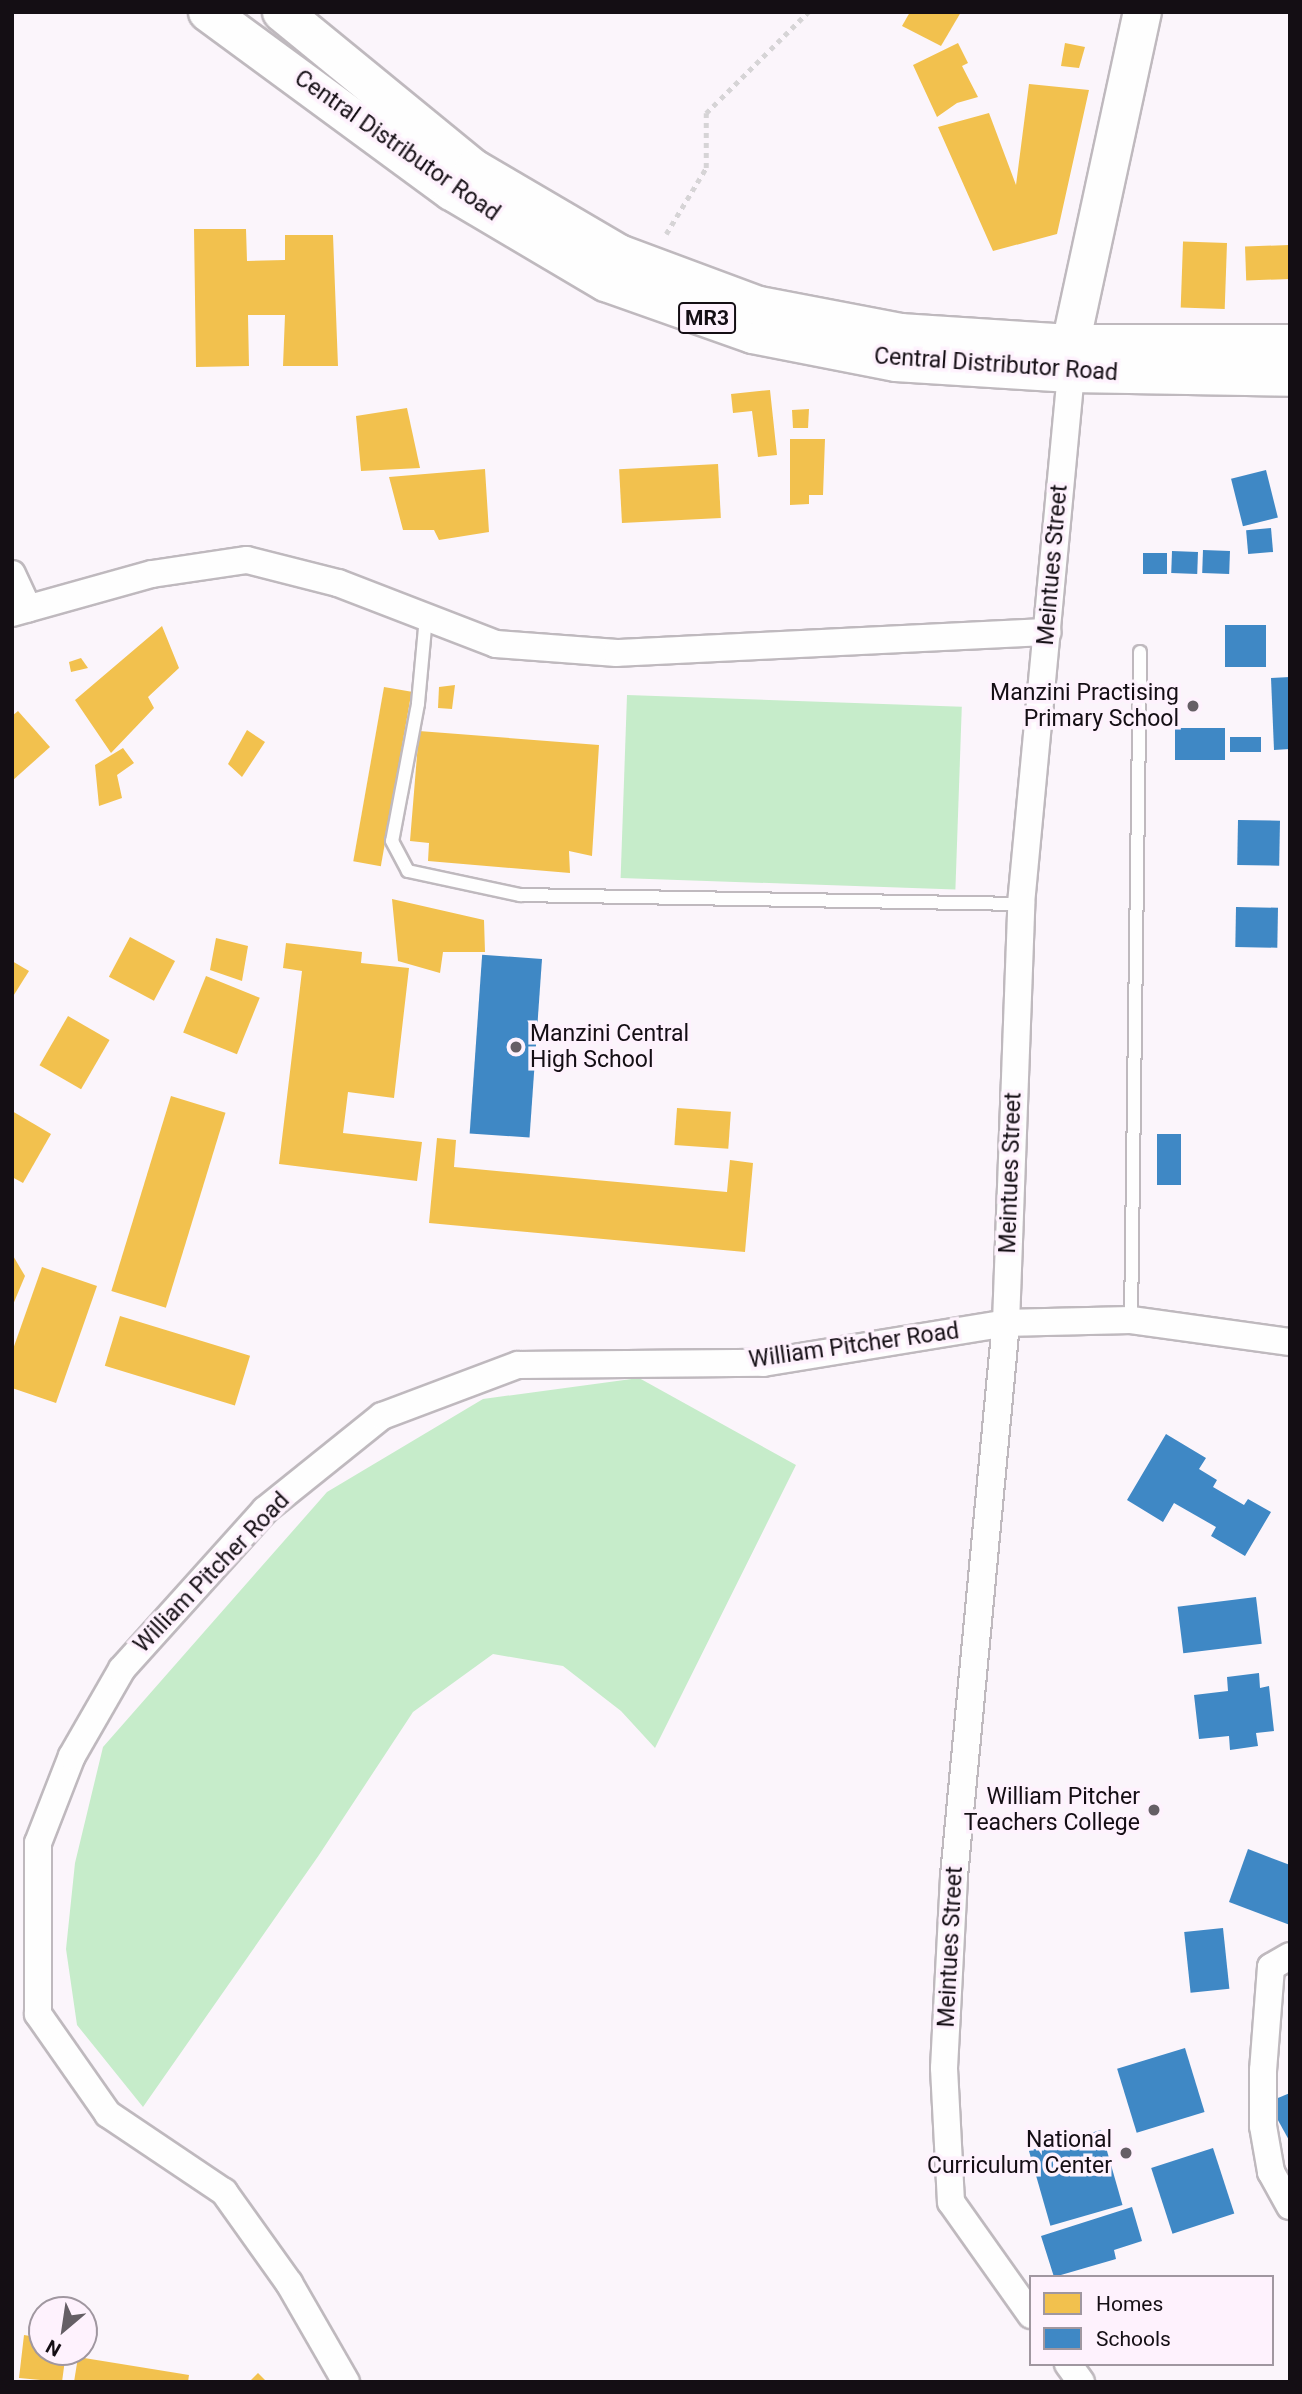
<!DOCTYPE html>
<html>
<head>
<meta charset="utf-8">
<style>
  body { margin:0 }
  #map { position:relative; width:1302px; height:2394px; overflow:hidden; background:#fbf5fb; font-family:Roboto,sans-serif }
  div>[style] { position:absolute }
  .green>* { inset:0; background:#c6ecca; transform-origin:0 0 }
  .homes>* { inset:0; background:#f2c14e; transform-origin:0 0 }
  .schools>* { inset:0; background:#3f88c5; transform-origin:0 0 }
  .path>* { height:4.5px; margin-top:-2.25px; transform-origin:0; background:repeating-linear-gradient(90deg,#d6d4d6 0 5px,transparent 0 10px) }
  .roads { filter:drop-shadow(2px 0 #bfb9be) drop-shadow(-2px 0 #bfb9be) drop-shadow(0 2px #bfb9be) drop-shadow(0 -2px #bfb9be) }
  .lane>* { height:12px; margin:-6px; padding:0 6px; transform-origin:6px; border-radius:6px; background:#fefefe }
  .street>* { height:26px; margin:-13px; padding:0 13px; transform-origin:13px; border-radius:13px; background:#fefefe }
  .secondary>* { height:37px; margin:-18.5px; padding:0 18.5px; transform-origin:18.5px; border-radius:18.5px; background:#fefefe }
  .highway>* { height:38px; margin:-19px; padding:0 19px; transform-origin:19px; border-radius:19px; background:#fefefe }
  .dots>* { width:19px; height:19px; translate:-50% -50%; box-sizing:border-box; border:4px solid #fef2fd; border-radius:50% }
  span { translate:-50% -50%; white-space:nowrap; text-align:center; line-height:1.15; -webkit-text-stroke:7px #fef2fd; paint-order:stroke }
  .shield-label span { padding:2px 5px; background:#fef2fd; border:2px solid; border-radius:5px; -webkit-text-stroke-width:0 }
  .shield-label { font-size:21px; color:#140e14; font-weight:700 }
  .street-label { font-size:23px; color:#140e14 }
  .poi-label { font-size:23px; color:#140e14 }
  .right { translate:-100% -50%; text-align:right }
  .left { translate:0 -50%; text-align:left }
  .frame { position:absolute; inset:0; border:14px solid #140e14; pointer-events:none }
  .legend { position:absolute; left:1029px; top:2275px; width:245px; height:91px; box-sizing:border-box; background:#fef2fd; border:2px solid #a097a0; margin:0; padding:9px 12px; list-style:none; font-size:21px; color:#140e14 }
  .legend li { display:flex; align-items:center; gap:14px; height:35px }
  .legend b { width:35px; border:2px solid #a097a0 }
  .north { position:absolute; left:28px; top:2296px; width:70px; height:70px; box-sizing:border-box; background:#fef2fd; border:2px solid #a097a0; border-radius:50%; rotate:209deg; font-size:19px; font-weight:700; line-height:28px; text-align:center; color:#140e14 }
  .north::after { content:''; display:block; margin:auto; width:24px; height:32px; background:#655f65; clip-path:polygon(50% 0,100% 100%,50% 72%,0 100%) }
</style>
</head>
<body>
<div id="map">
  <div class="green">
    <div style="left:627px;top:695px;width:335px;height:183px;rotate:2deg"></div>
    <div style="clip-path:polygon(639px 1378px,796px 1465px,655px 1748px,621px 1711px,563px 1666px,493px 1654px,413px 1712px,319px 1855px,143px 2107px,77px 2025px,66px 1949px,75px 1863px,103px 1747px,327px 1492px,483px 1399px)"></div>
  </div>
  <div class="homes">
    <div style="clip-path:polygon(910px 12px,961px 12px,941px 46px,902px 26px)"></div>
    <div style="clip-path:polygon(958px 43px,968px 63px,962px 66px,978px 97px,957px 103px,937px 117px,913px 65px)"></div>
    <div style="clip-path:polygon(1065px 43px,1085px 47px,1079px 68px,1061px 66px)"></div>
    <div style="clip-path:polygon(1029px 84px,1089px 90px,1057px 234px,993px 251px,938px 127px,989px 113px,1016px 185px)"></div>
    <div style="clip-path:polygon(194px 229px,246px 229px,247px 261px,285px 260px,285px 235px,333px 235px,338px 366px,283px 366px,285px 315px,248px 315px,249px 366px,196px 367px)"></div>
    <div style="left:1227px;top:243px;width:66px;height:44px;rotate:92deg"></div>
    <div style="left:1289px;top:245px;width:34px;height:44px;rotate:88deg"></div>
    <div style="clip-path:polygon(770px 390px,777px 455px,758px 457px,752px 411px,733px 413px,731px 394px)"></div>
    <div style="clip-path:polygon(407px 408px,420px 468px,361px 471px,356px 416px)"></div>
    <div style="clip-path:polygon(809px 409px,808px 428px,793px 428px,792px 410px)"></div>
    <div style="clip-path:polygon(790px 439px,825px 439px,823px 495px,809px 495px,809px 504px,790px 505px)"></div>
    <div style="left:718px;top:464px;width:54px;height:99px;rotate:87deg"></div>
    <div style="clip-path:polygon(485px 469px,489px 532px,439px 540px,434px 530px,403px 530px,389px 477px)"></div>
    <div style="clip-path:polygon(162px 626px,179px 668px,148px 697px,154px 708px,111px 753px,75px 700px)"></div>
    <div style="clip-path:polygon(81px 658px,88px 668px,71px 672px,69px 662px)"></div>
    <div style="clip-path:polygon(455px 685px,452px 709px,438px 708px,439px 687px)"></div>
    <div style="left:384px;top:687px;width:28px;height:177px;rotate:10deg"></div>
    <div style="clip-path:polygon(18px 711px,50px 747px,12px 781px,12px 716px)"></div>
    <div style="clip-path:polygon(247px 730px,265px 742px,242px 777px,228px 764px)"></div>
    <div style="clip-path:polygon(419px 731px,599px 745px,592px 856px,569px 851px,570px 873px,428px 861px,429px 843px,410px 841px)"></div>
    <div style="clip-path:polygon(123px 748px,134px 763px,117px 775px,122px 798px,99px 806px,95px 765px)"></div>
    <div style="clip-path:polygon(392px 899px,484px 920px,485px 952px,443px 952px,440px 973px,398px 961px)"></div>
    <div style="left:130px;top:937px;width:51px;height:45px;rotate:28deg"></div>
    <div style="clip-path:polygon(216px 938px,248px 946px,242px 981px,210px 970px)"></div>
    <div style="clip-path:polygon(286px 943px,362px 952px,361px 963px,409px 968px,394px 1098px,348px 1092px,343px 1133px,422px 1142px,417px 1181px,279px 1164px,302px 971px,283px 968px)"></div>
    <div style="clip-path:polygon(12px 961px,29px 971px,12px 998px)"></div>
    <div style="left:206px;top:976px;width:58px;height:61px;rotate:22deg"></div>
    <div style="left:68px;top:1016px;width:48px;height:57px;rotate:30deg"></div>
    <div style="left:171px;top:1096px;width:57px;height:204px;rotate:17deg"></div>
    <div style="left:677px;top:1108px;width:54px;height:37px;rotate:4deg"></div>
    <div style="clip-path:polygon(12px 1111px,51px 1134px,23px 1183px,12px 1177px)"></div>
    <div style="clip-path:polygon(437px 1138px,456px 1140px,454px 1167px,727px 1192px,730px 1160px,753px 1163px,745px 1252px,429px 1223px)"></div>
    <div style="clip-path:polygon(12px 1254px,25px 1276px,12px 1307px)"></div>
    <div style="clip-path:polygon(42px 1267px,97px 1286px,56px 1403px,12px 1388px,12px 1352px)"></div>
    <div style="left:120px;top:1316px;width:136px;height:52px;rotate:17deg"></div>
    <div style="clip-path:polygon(24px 2335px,42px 2338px,42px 2352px,66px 2352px,62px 2382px,19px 2378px)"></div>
    <div style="clip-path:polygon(78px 2357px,189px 2375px,188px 2382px,74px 2382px)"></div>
    <div style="clip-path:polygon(258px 2373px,267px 2382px,249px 2382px)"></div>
  </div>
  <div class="schools">
    <div style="left:1266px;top:470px;width:49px;height:36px;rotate:76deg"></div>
    <div style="left:1271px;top:528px;width:24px;height:25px;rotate:85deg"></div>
    <div style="left:1203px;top:550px;width:27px;height:23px;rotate:2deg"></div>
    <div style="left:1172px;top:551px;width:26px;height:22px;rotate:2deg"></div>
    <div style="left:1143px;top:553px;width:24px;height:21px"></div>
    <div style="left:1225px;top:625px;width:41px;height:42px"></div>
    <div style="clip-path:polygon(1290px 677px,1290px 749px,1274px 750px,1271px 678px)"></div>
    <div style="left:1225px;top:728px;width:32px;height:50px;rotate:90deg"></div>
    <div style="left:1230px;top:737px;width:31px;height:15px"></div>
    <div style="left:1238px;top:820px;width:42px;height:45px;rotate:1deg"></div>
    <div style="left:1236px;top:907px;width:42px;height:40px;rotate:1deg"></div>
    <div style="left:542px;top:959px;width:179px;height:60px;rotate:94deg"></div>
    <div style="left:1157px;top:1134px;width:24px;height:51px"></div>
    <div style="clip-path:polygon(1166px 1434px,1206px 1458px,1199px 1469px,1217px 1480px,1213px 1487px,1244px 1505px,1248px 1499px,1271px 1512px,1245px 1556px,1211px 1536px,1216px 1527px,1174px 1503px,1163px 1522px,1127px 1500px)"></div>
    <div style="left:1256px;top:1597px;width:47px;height:79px;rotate:83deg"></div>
    <div style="clip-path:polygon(1259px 1673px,1260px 1688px,1269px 1686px,1274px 1731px,1256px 1733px,1258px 1746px,1230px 1750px,1229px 1736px,1199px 1739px,1194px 1695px,1228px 1691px,1227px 1677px)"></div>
    <div style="clip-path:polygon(1248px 1849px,1290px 1865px,1290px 1925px,1229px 1902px)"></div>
    <div style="left:1223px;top:1928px;width:61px;height:39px;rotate:84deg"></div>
    <div style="left:1185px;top:2048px;width:67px;height:71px;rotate:73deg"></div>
    <div style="clip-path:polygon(1290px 2093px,1290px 2142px,1268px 2102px)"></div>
    <div style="left:1101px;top:2130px;width:78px;height:75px;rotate:74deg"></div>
    <div style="left:1213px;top:2148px;width:69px;height:65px;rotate:72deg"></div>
    <div style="clip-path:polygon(1132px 2207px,1142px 2241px,1114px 2250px,1116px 2259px,1054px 2277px,1041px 2236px)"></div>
  </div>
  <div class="path">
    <div style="left:666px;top:234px;width:77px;rotate:-58.8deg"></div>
    <div style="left:706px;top:168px;width:55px;rotate:-90deg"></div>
    <div style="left:706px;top:113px;width:144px;rotate:-44.7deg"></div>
  </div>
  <div class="roads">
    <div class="lane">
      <div style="left:426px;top:617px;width:87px;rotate:95.3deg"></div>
      <div style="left:418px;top:704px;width:139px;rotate:100.7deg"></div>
      <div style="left:392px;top:841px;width:34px;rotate:62deg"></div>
      <div style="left:408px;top:871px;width:115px;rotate:12.1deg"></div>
      <div style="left:520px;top:895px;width:501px;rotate:1.03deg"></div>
      <div style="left:1131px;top:1320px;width:668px;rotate:-89.23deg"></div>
    </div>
    <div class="street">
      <div style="left:12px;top:574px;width:38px;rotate:65deg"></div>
      <div style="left:12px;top:613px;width:145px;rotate:-15.6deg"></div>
      <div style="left:152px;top:574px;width:96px;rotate:-8.4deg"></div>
      <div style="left:247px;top:560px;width:94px;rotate:14.2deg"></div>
      <div style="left:338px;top:583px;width:169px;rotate:21.1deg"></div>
      <div style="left:496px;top:644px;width:121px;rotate:4.3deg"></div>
      <div style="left:617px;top:653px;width:431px;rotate:-2.8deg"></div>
      <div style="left:1290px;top:1956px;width:22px;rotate:150deg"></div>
      <div style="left:1271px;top:1967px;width:103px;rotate:94.4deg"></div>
      <div style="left:1263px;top:2070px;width:56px;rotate:90deg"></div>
      <div style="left:1263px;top:2126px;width:47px;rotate:80.1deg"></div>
      <div style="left:1271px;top:2172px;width:39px;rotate:61deg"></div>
      <div style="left:1031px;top:2315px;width:138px;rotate:-125.3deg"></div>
      <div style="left:951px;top:2202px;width:134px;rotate:-93deg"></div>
      <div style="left:944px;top:2068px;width:192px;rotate:-87deg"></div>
      <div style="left:954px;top:1876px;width:555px;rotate:-84.63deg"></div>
      <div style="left:1006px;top:1323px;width:419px;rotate:-87.9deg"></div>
      <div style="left:1021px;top:904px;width:533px;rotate:-84.62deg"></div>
      <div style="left:1068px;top:2364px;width:22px;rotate:54deg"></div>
      <div style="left:346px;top:2382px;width:114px;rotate:-119.9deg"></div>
      <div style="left:289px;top:2283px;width:112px;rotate:-125.5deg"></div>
      <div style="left:224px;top:2192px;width:140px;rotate:-146.1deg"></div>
      <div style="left:108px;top:2114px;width:122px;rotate:-125deg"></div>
      <div style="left:38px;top:2014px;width:171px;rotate:-90deg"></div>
      <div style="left:38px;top:1843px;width:93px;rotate:-68.7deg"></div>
      <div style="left:72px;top:1756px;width:100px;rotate:-60.1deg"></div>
      <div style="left:122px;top:1669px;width:214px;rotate:-48deg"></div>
      <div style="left:265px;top:1510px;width:150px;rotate:-38.8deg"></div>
      <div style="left:382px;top:1416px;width:145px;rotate:-20.6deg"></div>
      <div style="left:518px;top:1365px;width:245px;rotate:-0.5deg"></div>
      <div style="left:763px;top:1363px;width:246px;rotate:-9.3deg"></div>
      <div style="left:1006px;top:1323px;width:125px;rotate:-1.4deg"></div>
      <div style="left:1131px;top:1320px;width:161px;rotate:7.9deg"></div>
    </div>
    <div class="secondary">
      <div style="left:1071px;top:373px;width:29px;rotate:-92deg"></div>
      <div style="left:1070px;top:344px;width:340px;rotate:-77.8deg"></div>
    </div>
    <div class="highway">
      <div style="left:208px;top:12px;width:303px;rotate:36.3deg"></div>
      <div style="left:452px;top:191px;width:179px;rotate:30.6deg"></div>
      <div style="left:606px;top:282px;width:156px;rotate:19.5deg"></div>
      <div style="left:753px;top:334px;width:146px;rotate:11.1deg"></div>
      <div style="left:896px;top:362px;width:175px;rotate:3.6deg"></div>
      <div style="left:1071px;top:373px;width:219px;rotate:1deg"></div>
      <div style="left:282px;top:12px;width:248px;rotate:39.3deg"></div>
      <div style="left:474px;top:169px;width:168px;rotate:30.4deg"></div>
      <div style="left:619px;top:254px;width:149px;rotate:20.4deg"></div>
      <div style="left:759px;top:306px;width:144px;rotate:10.8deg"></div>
      <div style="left:900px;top:333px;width:170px;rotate:3.7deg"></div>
      <div style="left:1070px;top:344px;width:220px"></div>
    </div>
  </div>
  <div class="dots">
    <div style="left:1193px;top:706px;background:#655f65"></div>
    <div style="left:516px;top:1047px;background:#655f65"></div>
    <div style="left:1154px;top:1810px;background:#655f65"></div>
    <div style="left:1126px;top:2153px;background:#655f65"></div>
  </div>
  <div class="shield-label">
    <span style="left:707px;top:318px">MR3</span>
  </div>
  <div class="street-label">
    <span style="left:397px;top:146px;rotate:35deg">Central Distributor Road</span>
    <span style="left:996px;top:365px;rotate:4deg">Central Distributor Road</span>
    <span style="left:1053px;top:565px;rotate:-85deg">Meintues Street</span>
    <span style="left:1011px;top:1173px;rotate:-88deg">Meintues Street</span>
    <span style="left:854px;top:1346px;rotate:-8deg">William Pitcher Road</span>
    <span style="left:212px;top:1573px;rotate:-46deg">William Pitcher Road</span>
    <span style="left:951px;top:1947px;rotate:-87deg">Meintues Street</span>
  </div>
  <div class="poi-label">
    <span class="right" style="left:1179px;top:706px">Manzini Practising<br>Primary School</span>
    <span class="left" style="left:530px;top:1047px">Manzini Central<br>High School</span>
    <span class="right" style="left:1140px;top:1810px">William Pitcher<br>Teachers College</span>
    <span class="right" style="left:1112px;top:2153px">National<br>Curriculum Center</span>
  </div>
  <div class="frame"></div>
  <ul class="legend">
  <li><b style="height:19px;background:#f2c14e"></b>Homes</li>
  <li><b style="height:19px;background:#3f88c5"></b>Schools</li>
  </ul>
  <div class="north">N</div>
</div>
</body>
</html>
